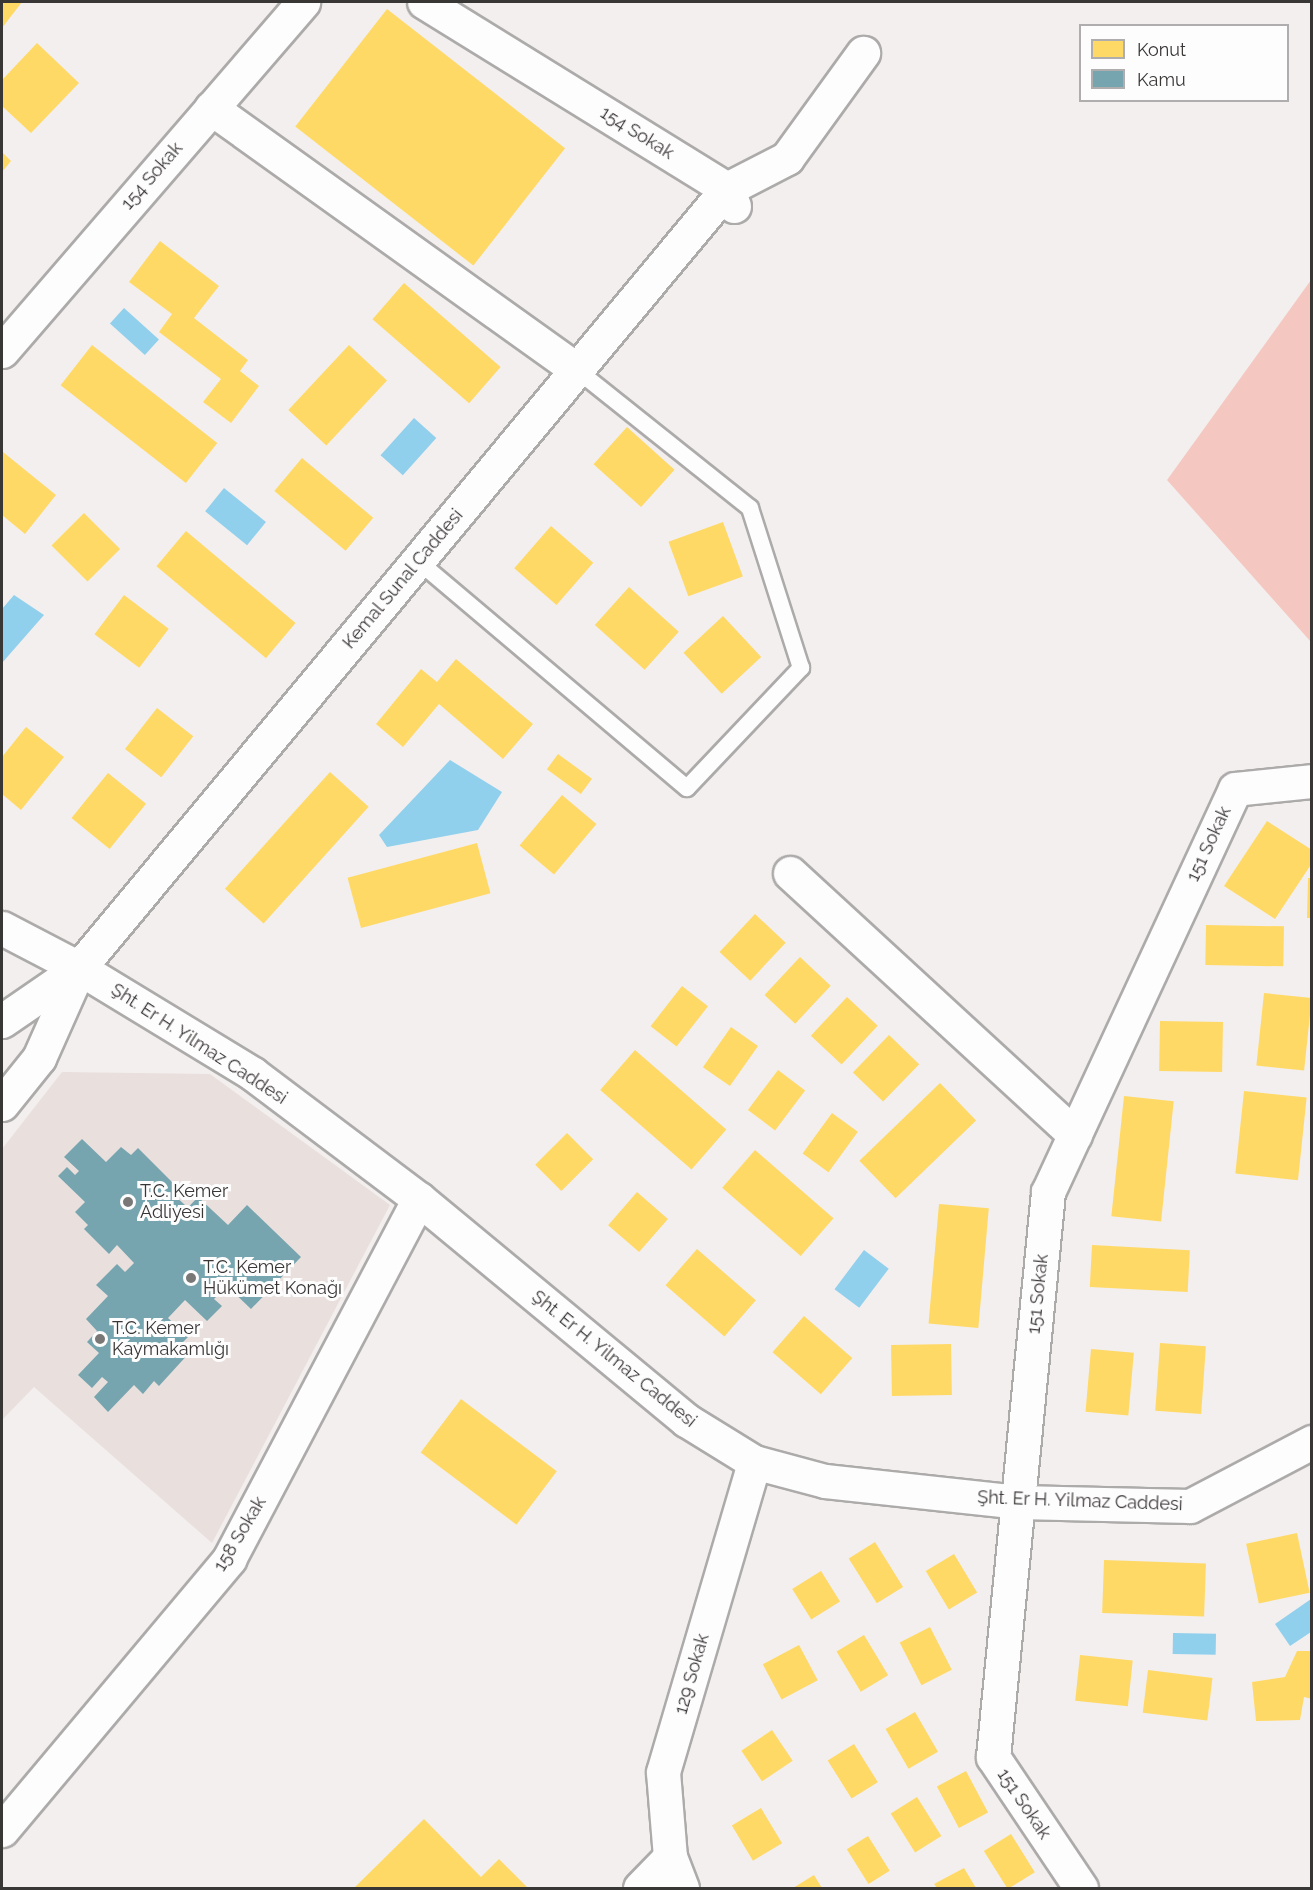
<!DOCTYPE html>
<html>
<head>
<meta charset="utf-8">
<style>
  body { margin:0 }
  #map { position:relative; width:1313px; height:1890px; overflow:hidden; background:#f3efef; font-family:Raleway,sans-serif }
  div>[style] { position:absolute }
  .built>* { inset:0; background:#e9dfdd }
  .green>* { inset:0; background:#f4c8c1 }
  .water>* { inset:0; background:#90d0ec; transform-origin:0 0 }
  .homes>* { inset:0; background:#ffd966; transform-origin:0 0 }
  .public>* { inset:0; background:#76a5af }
  .roads { filter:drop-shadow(2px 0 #adaaaa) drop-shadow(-2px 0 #adaaaa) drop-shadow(0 2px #adaaaa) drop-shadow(0 -2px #adaaaa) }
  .service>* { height:16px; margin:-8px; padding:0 8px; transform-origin:8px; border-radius:8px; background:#fdfdfd }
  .minor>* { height:33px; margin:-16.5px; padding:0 16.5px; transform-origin:16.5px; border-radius:16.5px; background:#fdfdfd }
  .tertiary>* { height:33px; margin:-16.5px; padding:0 16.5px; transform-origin:16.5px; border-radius:16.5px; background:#fdfdfd }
  .dots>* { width:16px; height:16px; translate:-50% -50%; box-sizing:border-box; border:3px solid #fefdfd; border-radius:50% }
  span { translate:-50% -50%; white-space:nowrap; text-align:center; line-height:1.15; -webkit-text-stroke:6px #fefdfd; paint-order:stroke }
  .street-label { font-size:18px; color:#393636 }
  .poi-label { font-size:18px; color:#393636 }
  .left { translate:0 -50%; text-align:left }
  .frame { position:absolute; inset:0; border:3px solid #393636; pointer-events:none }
  .legend { position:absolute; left:1079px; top:24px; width:210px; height:78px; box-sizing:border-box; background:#fefdfd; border:2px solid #afadad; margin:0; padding:8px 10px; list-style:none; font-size:18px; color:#393636 }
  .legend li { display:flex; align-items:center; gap:12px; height:30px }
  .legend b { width:30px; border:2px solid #afadad }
</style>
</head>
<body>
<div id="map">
  <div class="built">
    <div style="clip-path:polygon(62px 1072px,210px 1074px,390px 1205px,212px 1543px,34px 1387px,2px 1420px,2px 1149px)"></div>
  </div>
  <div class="green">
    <div style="clip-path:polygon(1311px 280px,1311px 642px,1167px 480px)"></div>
  </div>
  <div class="water">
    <div style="left:124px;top:308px;width:47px;height:21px;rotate:42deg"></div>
    <div style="left:414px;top:418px;width:30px;height:50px;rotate:42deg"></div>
    <div style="left:224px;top:488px;width:54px;height:30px;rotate:39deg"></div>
    <div style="clip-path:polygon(14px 595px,44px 615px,2px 663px,2px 609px)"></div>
    <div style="clip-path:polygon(450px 760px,502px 792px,478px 830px,387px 847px,379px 835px)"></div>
    <div style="left:864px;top:1250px;width:31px;height:49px;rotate:37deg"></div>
    <div style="clip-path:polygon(1311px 1599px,1311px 1632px,1290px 1646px,1275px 1624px)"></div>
    <div style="left:1173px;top:1633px;width:43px;height:21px;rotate:1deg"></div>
  </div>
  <div class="homes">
    <div style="clip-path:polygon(2px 2px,22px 2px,2px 28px)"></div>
    <div style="left:387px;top:9px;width:226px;height:149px;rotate:38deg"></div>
    <div style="clip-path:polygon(37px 43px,79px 83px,31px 133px,2px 106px,2px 80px)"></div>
    <div style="clip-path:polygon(2px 152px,11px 161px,2px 172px)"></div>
    <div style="clip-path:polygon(160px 241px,219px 286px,194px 318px,248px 360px,240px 371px,259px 386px,231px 423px,203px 402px,221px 379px,159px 332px,172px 314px,129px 282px)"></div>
    <div style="left:404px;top:283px;width:128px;height:48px;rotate:41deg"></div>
    <div style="left:92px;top:345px;width:159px;height:51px;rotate:38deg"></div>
    <div style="left:349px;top:345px;width:52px;height:89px;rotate:43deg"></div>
    <div style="left:627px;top:427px;width:64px;height:50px;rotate:42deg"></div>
    <div style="clip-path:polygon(3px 452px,56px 495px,25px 534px,2px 515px)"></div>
    <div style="left:302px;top:458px;width:93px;height:43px;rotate:40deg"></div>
    <div style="left:84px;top:513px;width:51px;height:46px;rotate:45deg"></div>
    <div style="left:723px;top:522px;width:58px;height:58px;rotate:70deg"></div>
    <div style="left:551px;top:526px;width:56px;height:56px;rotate:41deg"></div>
    <div style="left:186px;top:531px;width:143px;height:46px;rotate:40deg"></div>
    <div style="left:629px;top:587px;width:67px;height:51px;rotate:42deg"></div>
    <div style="left:124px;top:595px;width:56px;height:49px;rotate:37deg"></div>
    <div style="left:723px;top:616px;width:56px;height:54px;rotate:47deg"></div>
    <div style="clip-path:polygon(456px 659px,533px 724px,503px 759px,439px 704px,403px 747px,376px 724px,421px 669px,437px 682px)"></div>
    <div style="left:157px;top:708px;width:46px;height:52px;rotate:38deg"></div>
    <div style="clip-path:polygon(26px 727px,64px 757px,21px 810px,2px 794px,2px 757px)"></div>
    <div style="left:558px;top:754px;width:42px;height:19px;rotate:36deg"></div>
    <div style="left:330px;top:772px;width:52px;height:157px;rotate:42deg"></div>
    <div style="left:108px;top:773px;width:49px;height:58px;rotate:39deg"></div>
    <div style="left:562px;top:795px;width:45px;height:66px;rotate:40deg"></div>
    <div style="clip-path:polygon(1267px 821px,1312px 850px,1312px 863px,1275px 919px,1224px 886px)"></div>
    <div style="left:477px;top:843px;width:52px;height:134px;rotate:75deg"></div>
    <div style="clip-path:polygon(1308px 878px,1312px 878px,1312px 918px,1307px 918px)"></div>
    <div style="left:755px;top:914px;width:42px;height:52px;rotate:43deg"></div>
    <div style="left:1206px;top:925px;width:78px;height:40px;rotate:1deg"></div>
    <div style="left:800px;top:957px;width:42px;height:52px;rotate:43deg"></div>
    <div style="left:682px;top:986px;width:33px;height:51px;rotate:38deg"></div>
    <div style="left:1264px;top:993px;width:48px;height:73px;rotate:6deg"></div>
    <div style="left:847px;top:997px;width:42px;height:53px;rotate:43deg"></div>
    <div style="left:1160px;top:1021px;width:63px;height:50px;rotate:1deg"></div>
    <div style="left:731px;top:1027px;width:33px;height:49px;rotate:35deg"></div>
    <div style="left:889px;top:1035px;width:42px;height:52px;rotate:44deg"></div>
    <div style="left:635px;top:1050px;width:121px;height:53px;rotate:41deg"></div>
    <div style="left:778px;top:1070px;width:34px;height:50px;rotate:37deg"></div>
    <div style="left:940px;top:1083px;width:52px;height:112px;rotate:46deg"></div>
    <div style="left:1244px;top:1091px;width:63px;height:83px;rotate:6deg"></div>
    <div style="left:1124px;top:1096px;width:50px;height:121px;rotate:6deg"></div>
    <div style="left:832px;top:1113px;width:32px;height:50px;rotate:36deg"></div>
    <div style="left:567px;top:1133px;width:37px;height:45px;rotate:45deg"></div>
    <div style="left:755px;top:1150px;width:104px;height:50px;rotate:41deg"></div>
    <div style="left:637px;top:1192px;width:41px;height:44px;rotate:41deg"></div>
    <div style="left:939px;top:1204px;width:50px;height:120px;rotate:5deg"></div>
    <div style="left:1092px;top:1245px;width:98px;height:42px;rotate:3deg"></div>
    <div style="left:697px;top:1249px;width:78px;height:48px;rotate:41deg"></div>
    <div style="left:804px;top:1316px;width:64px;height:48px;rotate:41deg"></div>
    <div style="left:1160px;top:1343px;width:46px;height:68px;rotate:4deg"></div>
    <div style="left:951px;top:1344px;width:51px;height:60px;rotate:89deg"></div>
    <div style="left:1091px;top:1349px;width:43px;height:63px;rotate:5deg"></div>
    <div style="left:461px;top:1399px;width:120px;height:67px;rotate:37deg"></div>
    <div style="left:1297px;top:1533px;width:61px;height:52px;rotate:78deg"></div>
    <div style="left:875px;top:1542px;width:53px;height:31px;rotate:58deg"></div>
    <div style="left:954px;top:1554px;width:45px;height:33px;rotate:59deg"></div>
    <div style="left:1104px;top:1560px;width:102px;height:53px;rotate:2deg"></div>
    <div style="left:821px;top:1571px;width:36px;height:34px;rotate:58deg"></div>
    <div style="left:930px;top:1627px;width:48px;height:34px;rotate:63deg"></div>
    <div style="left:864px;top:1635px;width:47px;height:32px;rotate:59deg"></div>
    <div style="left:799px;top:1645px;width:40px;height:41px;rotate:62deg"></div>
    <div style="clip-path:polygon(1297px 1651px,1312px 1651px,1312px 1699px,1304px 1697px,1300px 1720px,1256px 1721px,1252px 1682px,1285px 1677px)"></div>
    <div style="left:1080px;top:1655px;width:53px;height:46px;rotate:6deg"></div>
    <div style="left:1148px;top:1670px;width:65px;height:43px;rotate:7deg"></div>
    <div style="left:915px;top:1712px;width:46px;height:34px;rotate:60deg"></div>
    <div style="left:772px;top:1730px;width:37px;height:37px;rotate:56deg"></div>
    <div style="left:854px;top:1744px;width:45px;height:31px;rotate:58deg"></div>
    <div style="left:966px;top:1771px;width:47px;height:33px;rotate:62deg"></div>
    <div style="left:917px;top:1797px;width:46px;height:31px;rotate:58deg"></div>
    <div style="left:761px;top:1808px;width:41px;height:34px;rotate:59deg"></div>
    <div style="clip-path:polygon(424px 1819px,481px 1877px,499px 1859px,528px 1888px,354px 1888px)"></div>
    <div style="left:1011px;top:1834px;width:45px;height:32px;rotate:58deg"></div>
    <div style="left:868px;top:1836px;width:41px;height:25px;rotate:58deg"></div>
    <div style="clip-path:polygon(964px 1868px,976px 1888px,937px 1888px,934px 1884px)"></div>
    <div style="clip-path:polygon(814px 1875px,822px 1888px,793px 1888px)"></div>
  </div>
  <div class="public">
    <div style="clip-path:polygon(82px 1139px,106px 1162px,121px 1147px,131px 1155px,138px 1148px,180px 1190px,174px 1195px,185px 1205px,176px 1220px,198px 1197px,228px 1225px,247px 1205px,301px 1257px,251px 1309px,227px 1286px,214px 1299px,222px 1306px,207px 1321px,185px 1300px,168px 1318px,188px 1337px,182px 1343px,191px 1351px,159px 1386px,154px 1381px,143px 1394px,134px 1385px,108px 1412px,94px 1397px,108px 1382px,102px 1377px,92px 1388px,78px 1375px,99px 1353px,87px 1342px,97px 1331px,86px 1319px,108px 1296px,96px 1285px,117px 1264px,125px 1272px,134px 1263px,117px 1245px,109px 1254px,84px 1229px,88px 1225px,75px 1212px,85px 1202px,58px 1176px,67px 1167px,75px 1175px,79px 1171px,64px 1157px)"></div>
  </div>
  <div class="roads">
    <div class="service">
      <div style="left:418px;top:561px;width:352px;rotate:40.2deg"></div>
      <div style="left:687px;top:788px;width:166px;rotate:-46.5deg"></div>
      <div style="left:801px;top:668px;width:168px;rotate:-107.7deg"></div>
      <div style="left:750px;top:508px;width:221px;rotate:-141.4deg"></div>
    </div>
    <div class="minor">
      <div style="left:211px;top:108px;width:450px;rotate:35.6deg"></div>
      <div style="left:734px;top:206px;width:18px;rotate:-112deg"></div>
      <div style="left:727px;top:189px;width:68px;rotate:-27.3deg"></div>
      <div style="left:787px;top:158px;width:130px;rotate:-54.1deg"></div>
      <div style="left:2px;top:351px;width:461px;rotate:-49.2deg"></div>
      <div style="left:790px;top:873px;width:387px;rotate:42.6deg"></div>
      <div style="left:2px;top:928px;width:87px;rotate:27.5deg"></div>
      <div style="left:79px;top:968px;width:1013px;rotate:-50.25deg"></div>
      <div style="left:727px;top:189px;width:356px;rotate:-148.3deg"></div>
      <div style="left:2px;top:1830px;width:354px;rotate:-50deg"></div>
      <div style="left:229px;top:1559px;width:407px;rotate:-62.2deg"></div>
      <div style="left:640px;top:1888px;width:43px;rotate:-45.9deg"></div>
      <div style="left:682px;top:1888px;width:33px;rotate:-111deg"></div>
      <div style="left:670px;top:1857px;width:85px;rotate:-94.7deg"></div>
      <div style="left:663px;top:1772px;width:323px;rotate:-73.6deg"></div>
      <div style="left:1081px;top:1888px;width:158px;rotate:-123.9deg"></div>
      <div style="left:993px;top:1757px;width:568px;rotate:-84.44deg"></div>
      <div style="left:1048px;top:1192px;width:444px;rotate:-65.1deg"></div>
      <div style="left:1235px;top:789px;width:77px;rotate:-5.9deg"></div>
    </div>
    <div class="tertiary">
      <div style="left:79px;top:968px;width:204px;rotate:31.3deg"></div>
      <div style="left:253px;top:1074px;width:208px;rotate:37deg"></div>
      <div style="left:419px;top:1199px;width:347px;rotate:39.6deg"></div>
      <div style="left:686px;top:1420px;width:80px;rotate:31.7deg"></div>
      <div style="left:754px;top:1462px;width:73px;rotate:15deg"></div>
      <div style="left:825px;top:1481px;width:194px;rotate:6.2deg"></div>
      <div style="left:1018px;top:1502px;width:172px;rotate:1.3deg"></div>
      <div style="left:1190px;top:1506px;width:138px;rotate:-27.7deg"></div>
      <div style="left:2px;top:1021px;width:93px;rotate:-34.5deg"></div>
      <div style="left:2px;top:1104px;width:59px;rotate:-51.2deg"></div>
      <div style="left:39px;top:1058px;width:98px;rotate:-66deg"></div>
    </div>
  </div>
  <div class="dots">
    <div style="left:128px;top:1202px;background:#7a7777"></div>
    <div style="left:191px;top:1278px;background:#7a7777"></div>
    <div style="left:100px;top:1339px;background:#7a7777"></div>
  </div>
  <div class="street-label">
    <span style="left:637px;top:133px;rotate:32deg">154 Sokak</span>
    <span style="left:152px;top:176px;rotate:-49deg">154 Sokak</span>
    <span style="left:403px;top:579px;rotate:-50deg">Kemal Sunal Caddesi</span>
    <span style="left:1209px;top:844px;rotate:-65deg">151 Sokak</span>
    <span style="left:199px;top:1044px;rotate:33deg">Şht. Er H. Yilmaz Caddesi</span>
    <span style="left:1038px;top:1294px;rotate:-84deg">151 Sokak</span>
    <span style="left:614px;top:1359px;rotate:39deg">Şht. Er H. Yilmaz Caddesi</span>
    <span style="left:1080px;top:1501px;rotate:2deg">Şht. Er H. Yilmaz Caddesi</span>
    <span style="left:240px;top:1534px;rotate:-59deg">158 Sokak</span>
    <span style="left:692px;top:1674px;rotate:-74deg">129 Sokak</span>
    <span style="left:1024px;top:1804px;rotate:56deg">151 Sokak</span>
  </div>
  <div class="poi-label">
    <span class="left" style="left:140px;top:1202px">T.C. Kemer<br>Adliyesi</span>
    <span class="left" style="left:203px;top:1278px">T.C. Kemer<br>Hükümet Konağı</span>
    <span class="left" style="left:112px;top:1339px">T.C. Kemer<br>Kaymakamlığı</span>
  </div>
  <div class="frame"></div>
  <ul class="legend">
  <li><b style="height:16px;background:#ffd966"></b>Konut</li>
  <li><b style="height:16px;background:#76a5af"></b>Kamu</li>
  </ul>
</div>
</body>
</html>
